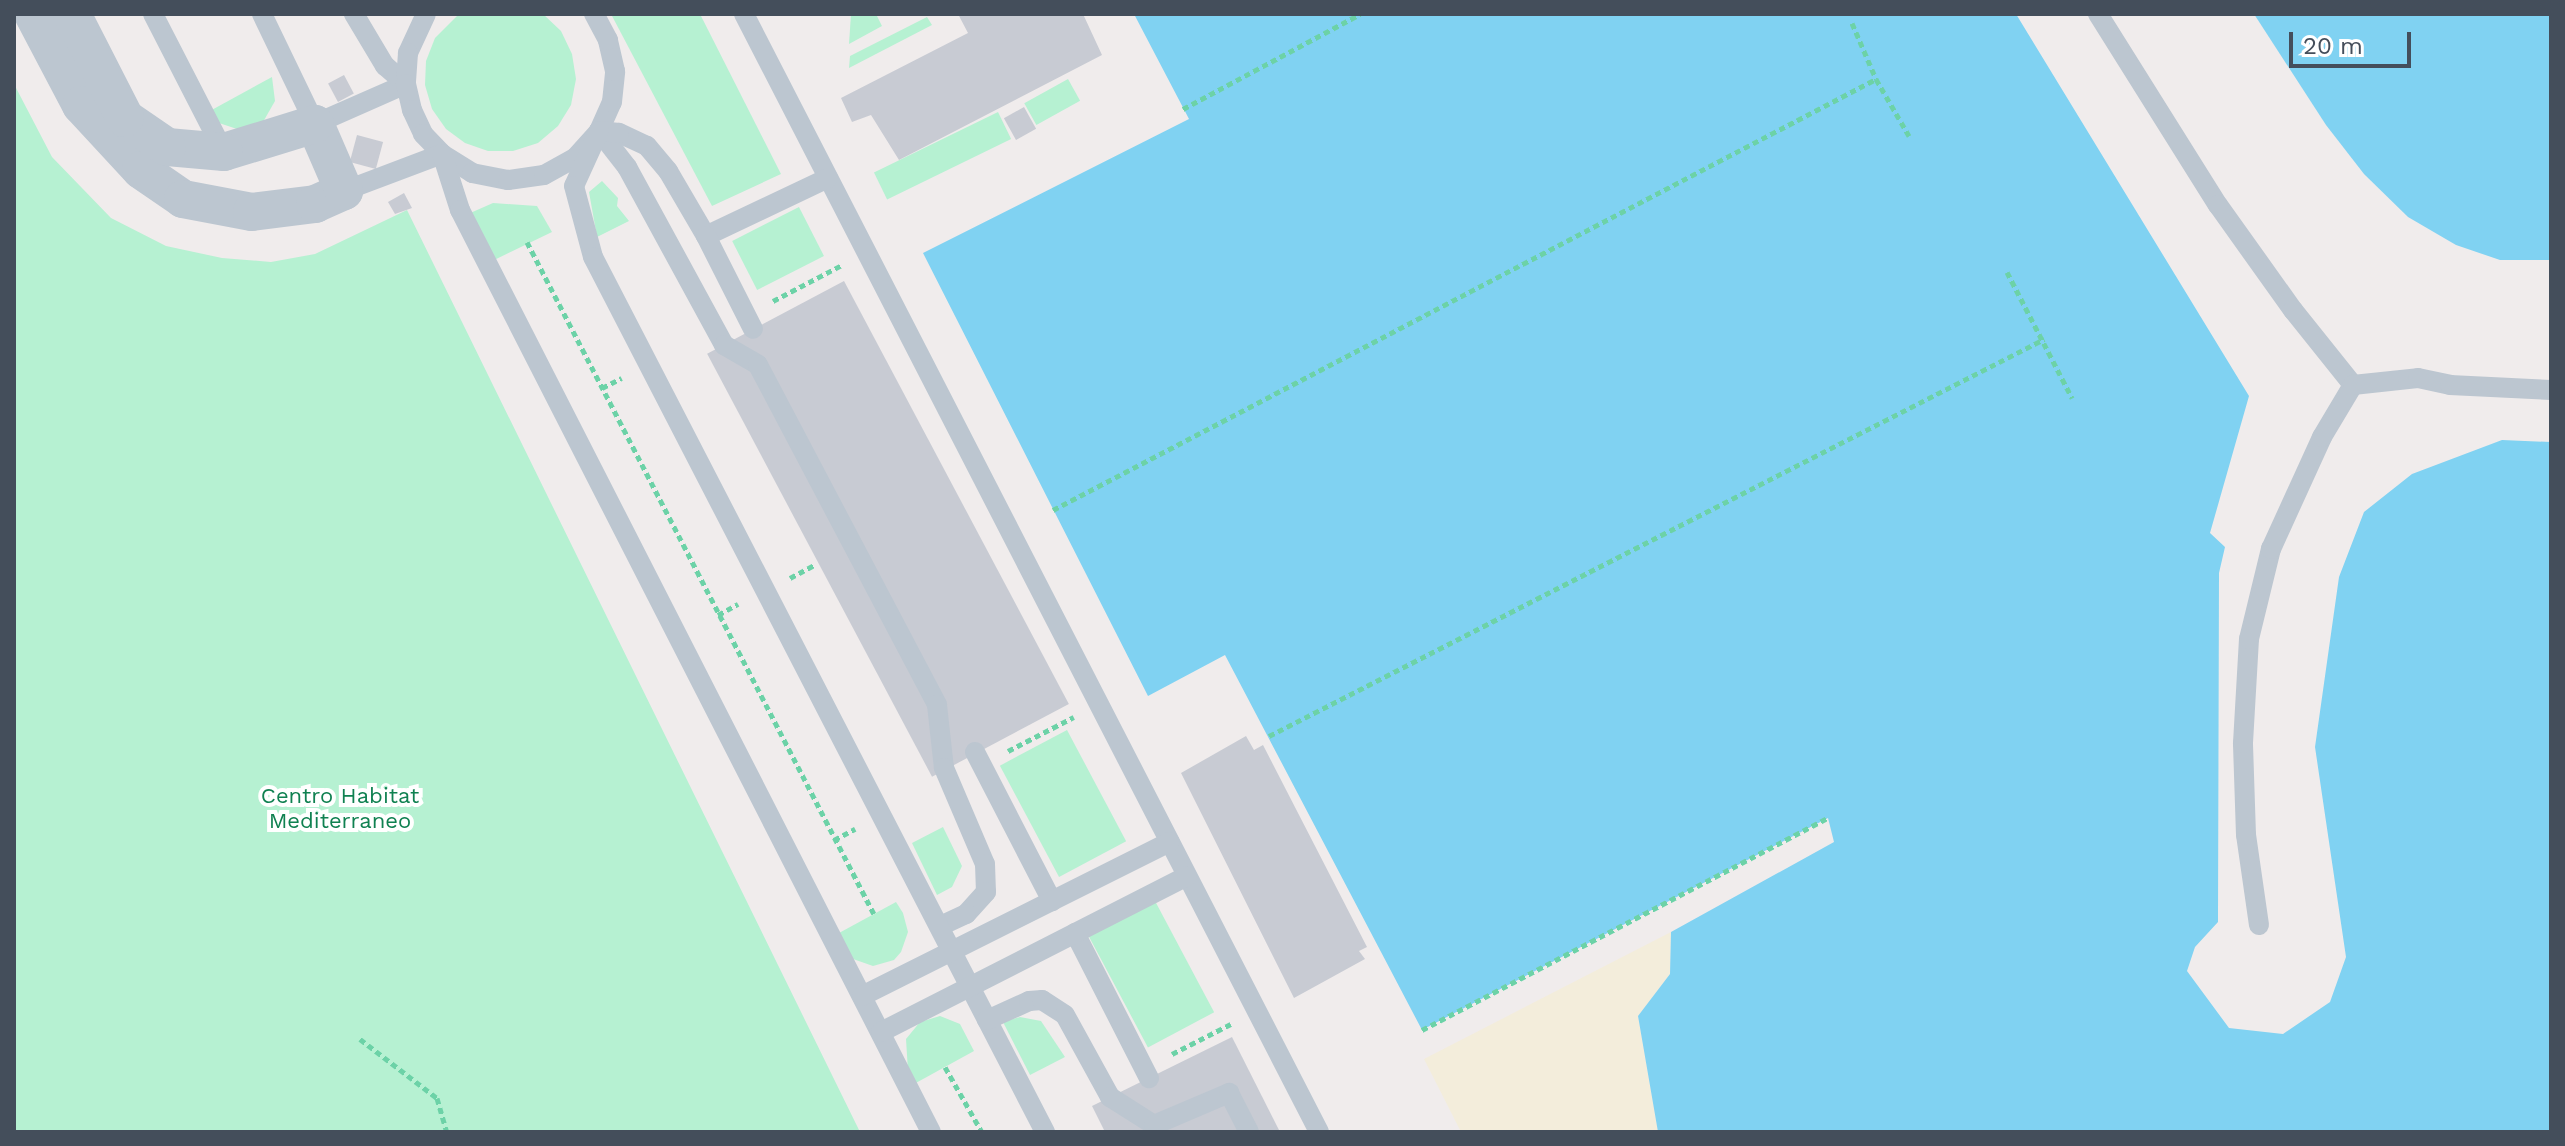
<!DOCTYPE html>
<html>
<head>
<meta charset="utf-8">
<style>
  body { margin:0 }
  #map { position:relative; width:2565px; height:1146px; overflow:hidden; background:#f0ecec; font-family:"Work Sans",sans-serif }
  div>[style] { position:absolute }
  .green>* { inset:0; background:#b6f1d2; transform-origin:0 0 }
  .sand>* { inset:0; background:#f3eddb }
  .water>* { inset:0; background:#80d2f2 }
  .building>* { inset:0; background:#c8cbd3; transform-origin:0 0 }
  .path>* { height:5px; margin-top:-2.5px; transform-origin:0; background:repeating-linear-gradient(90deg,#6cd2a7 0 6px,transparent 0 10px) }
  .service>* { height:20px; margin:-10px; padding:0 10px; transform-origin:10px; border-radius:10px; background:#bcc6d0 }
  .minor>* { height:38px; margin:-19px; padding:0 19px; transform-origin:19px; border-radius:19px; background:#bcc6d0 }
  span { translate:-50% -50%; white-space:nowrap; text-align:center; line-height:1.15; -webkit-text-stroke:8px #fff; paint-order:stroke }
  .park-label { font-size:22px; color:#108151 }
  .frame { position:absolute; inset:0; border:16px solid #444e5b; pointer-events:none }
  .scale { position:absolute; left:2289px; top:32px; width:122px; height:36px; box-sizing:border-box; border:4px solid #444e5b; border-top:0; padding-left:10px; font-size:24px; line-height:28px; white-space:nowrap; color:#444e5b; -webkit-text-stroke:6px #fff; paint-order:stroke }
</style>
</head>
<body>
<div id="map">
  <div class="green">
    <div style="clip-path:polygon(459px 14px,543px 14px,561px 31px,572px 54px,576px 79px,571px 105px,558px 126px,538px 143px,513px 151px,488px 151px,465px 143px,446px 129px,432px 109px,425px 85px,426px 61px,435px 38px)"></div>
    <div style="clip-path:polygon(611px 14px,700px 14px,781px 174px,712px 206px)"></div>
    <div style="clip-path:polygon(851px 14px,876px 14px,882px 26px,849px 44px)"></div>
    <div style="clip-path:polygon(927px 17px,932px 25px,849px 68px,850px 56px)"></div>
    <div style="clip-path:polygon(272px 77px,275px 101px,263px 122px,240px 130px,216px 122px,208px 112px)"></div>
    <div style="left:1068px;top:79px;width:25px;height:50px;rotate:61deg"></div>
    <div style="clip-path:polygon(14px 84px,52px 157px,111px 218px,166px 246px,222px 258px,271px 262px,315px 254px,407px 210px,860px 1132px,14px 1132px)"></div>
    <div style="left:998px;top:112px;width:30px;height:138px;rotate:64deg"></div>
    <div style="clip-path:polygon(602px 181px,618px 198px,617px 206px,629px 221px,597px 237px,589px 192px)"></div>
    <div style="clip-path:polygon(493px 203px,537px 206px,552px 232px,490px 262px,468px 214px)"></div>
    <div style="left:799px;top:207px;width:55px;height:75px;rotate:63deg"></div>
    <div style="left:1067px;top:730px;width:126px;height:76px;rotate:62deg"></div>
    <div style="clip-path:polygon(943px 827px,962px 866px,952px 887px,937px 895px,912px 843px)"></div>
    <div style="left:1155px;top:901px;width:126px;height:75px;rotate:62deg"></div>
    <div style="clip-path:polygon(896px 902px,903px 913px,908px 932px,901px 952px,894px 960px,873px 966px,853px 959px,839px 933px)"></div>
    <div style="clip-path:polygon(940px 1016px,960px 1024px,974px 1051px,914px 1084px,908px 1071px,906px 1039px,920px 1022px)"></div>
    <div style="clip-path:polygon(1020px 1017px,1041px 1021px,1065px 1057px,1030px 1075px,1003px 1022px)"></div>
  </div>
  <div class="sand">
    <div style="clip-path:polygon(1671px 932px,1670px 974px,1638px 1016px,1658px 1132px,1461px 1132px,1424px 1059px)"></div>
  </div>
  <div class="water">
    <div style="clip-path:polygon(1134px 14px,2016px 14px,2249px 396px,2210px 533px,2225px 547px,2219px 573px,2218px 922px,2195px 947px,2187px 971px,2229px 1028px,2283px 1034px,2330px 1002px,2346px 957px,2315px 747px,2339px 577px,2364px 512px,2412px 474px,2502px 440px,2551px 442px,2551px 1132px,1658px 1132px,1638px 1016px,1670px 974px,1671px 932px,1834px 842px,1828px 818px,1422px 1030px,1225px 655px,1148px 696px,923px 253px,1189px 119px)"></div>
    <div style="clip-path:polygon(2254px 14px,2551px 14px,2551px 260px,2500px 260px,2456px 245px,2408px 217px,2364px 174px,2326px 125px)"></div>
  </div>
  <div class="building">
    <div style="clip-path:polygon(958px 14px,1083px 14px,1102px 55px,899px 160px,871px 115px,852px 122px,841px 98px,968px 33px)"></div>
    <div style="left:344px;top:75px;width:21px;height:18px;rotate:62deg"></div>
    <div style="left:1024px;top:107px;width:25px;height:23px;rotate:61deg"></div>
    <div style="left:357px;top:135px;width:27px;height:28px;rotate:15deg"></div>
    <div style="clip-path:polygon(404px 193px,412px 208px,395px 214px,388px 202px)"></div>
    <div style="left:844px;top:281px;width:479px;height:155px;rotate:62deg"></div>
    <div style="clip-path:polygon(1246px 736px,1254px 750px,1263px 745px,1367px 947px,1359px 951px,1365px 959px,1294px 998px,1181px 773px)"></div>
    <div style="clip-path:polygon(1232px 1037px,1280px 1132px,1105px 1132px,1092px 1106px)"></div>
  </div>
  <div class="path">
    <div style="left:1852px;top:23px;width:61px;rotate:66.8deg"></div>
    <div style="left:1876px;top:79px;width:66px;rotate:59.9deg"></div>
    <div style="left:1183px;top:109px;width:201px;rotate:-28.2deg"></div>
    <div style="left:527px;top:242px;width:756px;rotate:62.69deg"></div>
    <div style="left:2007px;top:272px;width:142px;rotate:62.7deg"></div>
    <div style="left:773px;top:301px;width:78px;rotate:-27.6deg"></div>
    <div style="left:602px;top:388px;width:22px;rotate:-27deg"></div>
    <div style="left:1053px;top:510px;width:929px;rotate:-27.64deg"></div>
    <div style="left:790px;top:578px;width:27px;rotate:-28deg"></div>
    <div style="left:718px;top:615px;width:23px;rotate:-29deg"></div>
    <div style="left:1269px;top:736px;width:871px;rotate:-27.12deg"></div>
    <div style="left:1008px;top:751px;width:74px;rotate:-27.3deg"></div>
    <div style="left:834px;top:840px;width:24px;rotate:-28deg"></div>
    <div style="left:1422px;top:1030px;width:458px;rotate:-27.6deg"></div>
    <div style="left:360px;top:1039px;width:97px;rotate:37.5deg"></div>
    <div style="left:437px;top:1098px;width:35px;rotate:74deg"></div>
    <div style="left:1172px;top:1054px;width:66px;rotate:-27deg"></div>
    <div style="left:945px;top:1067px;width:75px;rotate:60.4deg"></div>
  </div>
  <div class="service">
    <div style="left:153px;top:14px;width:155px;rotate:62.8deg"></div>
    <div style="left:262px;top:14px;width:122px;rotate:64.3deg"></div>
    <div style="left:315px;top:124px;width:99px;rotate:-23.7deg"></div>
    <div style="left:406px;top:84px;width:28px;rotate:-139deg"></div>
    <div style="left:385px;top:66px;width:61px;rotate:-120.8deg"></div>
    <div style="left:426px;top:14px;width:43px;rotate:114.8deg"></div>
    <div style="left:408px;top:53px;width:31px;rotate:94deg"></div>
    <div style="left:406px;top:84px;width:27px;rotate:77deg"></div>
    <div style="left:412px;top:110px;width:26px;rotate:65deg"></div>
    <div style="left:423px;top:134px;width:28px;rotate:46deg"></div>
    <div style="left:442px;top:154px;width:36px;rotate:32deg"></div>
    <div style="left:472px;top:173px;width:37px;rotate:11deg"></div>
    <div style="left:508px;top:180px;width:36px;rotate:-8deg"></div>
    <div style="left:544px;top:175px;width:35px;rotate:-29deg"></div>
    <div style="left:575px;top:158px;width:36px;rotate:-48deg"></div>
    <div style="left:599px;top:131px;width:32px;rotate:-66deg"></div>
    <div style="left:612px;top:102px;width:31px;rotate:-84deg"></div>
    <div style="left:615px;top:71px;width:32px;rotate:-103deg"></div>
    <div style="left:608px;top:40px;width:30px;rotate:-118deg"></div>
    <div style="left:744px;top:14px;width:1257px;rotate:62.78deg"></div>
    <div style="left:2098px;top:14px;width:226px;rotate:57.9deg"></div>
    <div style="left:2218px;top:205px;width:129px;rotate:54.5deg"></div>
    <div style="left:2293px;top:310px;width:96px;rotate:51.3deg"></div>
    <div style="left:599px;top:131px;width:46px;rotate:52.1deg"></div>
    <div style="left:627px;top:167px;width:203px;rotate:61.4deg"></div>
    <div style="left:724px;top:345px;width:39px;rotate:30deg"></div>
    <div style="left:758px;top:365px;width:384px;rotate:62.2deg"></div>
    <div style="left:937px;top:705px;width:63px;rotate:83.7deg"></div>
    <div style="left:944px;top:768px;width:104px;rotate:66.9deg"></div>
    <div style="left:985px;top:864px;width:28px;rotate:88deg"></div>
    <div style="left:986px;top:892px;width:30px;rotate:132deg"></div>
    <div style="left:966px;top:914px;width:29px;rotate:155deg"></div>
    <div style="left:828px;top:178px;width:135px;rotate:154.6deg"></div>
    <div style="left:706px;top:236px;width:75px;rotate:-120.3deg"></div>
    <div style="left:668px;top:171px;width:33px;rotate:-130deg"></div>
    <div style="left:647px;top:146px;width:31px;rotate:-155deg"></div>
    <div style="left:619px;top:133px;width:20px;rotate:-174deg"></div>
    <div style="left:599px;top:131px;width:60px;rotate:114.4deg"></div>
    <div style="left:574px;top:186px;width:73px;rotate:75deg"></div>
    <div style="left:593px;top:257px;width:985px;rotate:62.68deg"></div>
    <div style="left:344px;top:191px;width:105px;rotate:-20.7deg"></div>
    <div style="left:442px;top:154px;width:59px;rotate:72.2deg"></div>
    <div style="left:460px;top:210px;width:1035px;rotate:62.94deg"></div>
    <div style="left:706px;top:236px;width:104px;rotate:63.2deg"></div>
    <div style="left:975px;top:752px;width:168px;rotate:62.7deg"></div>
    <div style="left:2259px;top:925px;width:91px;rotate:-98.2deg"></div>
    <div style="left:2246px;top:835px;width:92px;rotate:-91.9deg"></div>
    <div style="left:2243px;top:743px;width:104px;rotate:-86.7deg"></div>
    <div style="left:2249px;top:639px;width:93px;rotate:-76.3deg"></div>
    <div style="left:2271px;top:549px;width:123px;rotate:-65.5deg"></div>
    <div style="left:2322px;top:437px;width:61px;rotate:-59.2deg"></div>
    <div style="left:2353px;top:385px;width:65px;rotate:-6.1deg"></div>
    <div style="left:2418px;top:378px;width:33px;rotate:12deg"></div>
    <div style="left:2450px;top:385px;width:101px;rotate:2.8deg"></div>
    <div style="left:1075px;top:933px;width:163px;rotate:63deg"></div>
    <div style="left:862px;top:996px;width:344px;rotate:-26.6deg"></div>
    <div style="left:987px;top:1020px;width:46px;rotate:-24.3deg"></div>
    <div style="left:1029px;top:1001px;width:13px;rotate:-4deg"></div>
    <div style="left:1042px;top:1000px;width:27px;rotate:33deg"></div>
    <div style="left:1065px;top:1015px;width:94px;rotate:61.2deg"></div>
    <div style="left:1110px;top:1097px;width:52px;rotate:32.5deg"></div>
    <div style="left:1154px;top:1125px;width:8px;rotate:60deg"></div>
    <div style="left:881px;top:1032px;width:343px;rotate:-27deg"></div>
    <div style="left:1154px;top:1125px;width:82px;rotate:-23.1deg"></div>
    <div style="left:1229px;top:1093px;width:44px;rotate:62.9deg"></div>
  </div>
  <div class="minor">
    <div style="left:33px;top:14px;width:103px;rotate:62.2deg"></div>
    <div style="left:81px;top:105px;width:88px;rotate:47.3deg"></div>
    <div style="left:141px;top:170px;width:51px;rotate:34.6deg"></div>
    <div style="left:183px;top:199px;width:70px;rotate:10.7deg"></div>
    <div style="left:252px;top:212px;width:64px;rotate:-7.2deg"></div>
    <div style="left:315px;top:204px;width:32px;rotate:-24deg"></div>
    <div style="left:344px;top:191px;width:73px;rotate:-113.4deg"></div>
    <div style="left:315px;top:124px;width:95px;rotate:162.9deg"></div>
    <div style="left:224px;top:152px;width:57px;rotate:-175deg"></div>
    <div style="left:167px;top:147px;width:51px;rotate:-145.4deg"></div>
    <div style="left:125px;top:118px;width:117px;rotate:-117deg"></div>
  </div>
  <div class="park-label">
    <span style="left:340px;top:808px">Centro Habitat<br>Mediterraneo</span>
  </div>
  <div class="frame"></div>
  <div class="scale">20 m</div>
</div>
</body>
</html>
